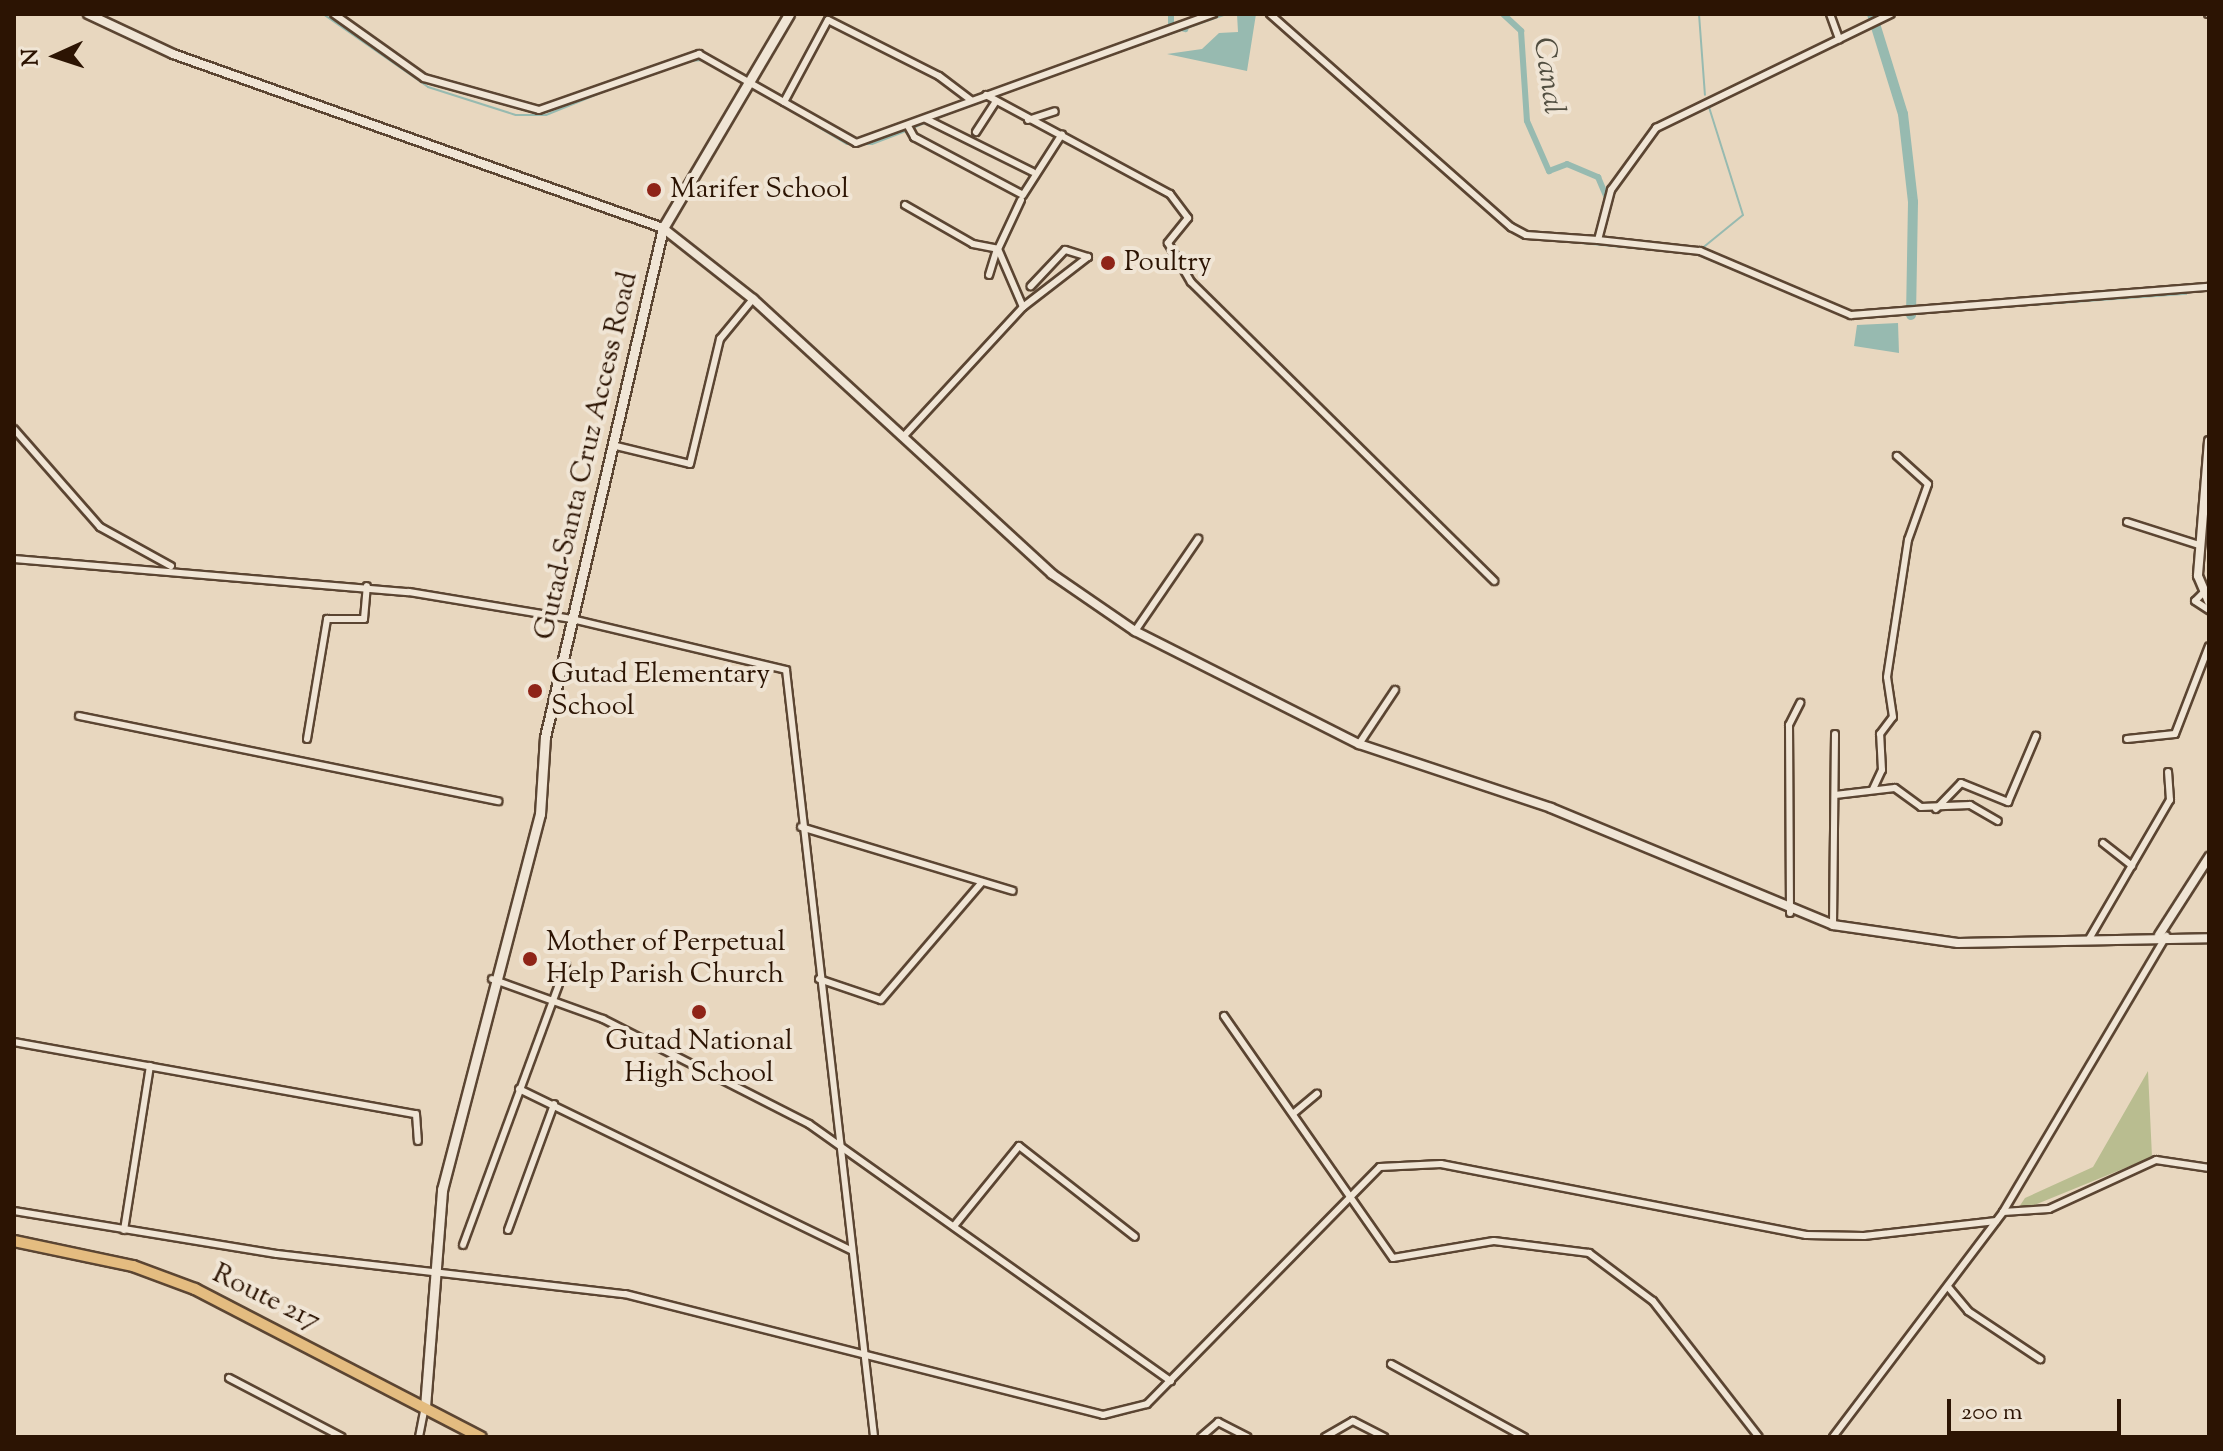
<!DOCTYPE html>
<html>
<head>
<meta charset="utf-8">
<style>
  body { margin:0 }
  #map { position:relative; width:2223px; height:1451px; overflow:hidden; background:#e8d7bf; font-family:"Sorts Mill Goudy",serif }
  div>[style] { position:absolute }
  .green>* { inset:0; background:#b9bd90 }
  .water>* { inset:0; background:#97bab0 }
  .stream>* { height:2px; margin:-1px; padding:0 1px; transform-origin:1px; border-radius:1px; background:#97bab0 }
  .canal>* { height:6px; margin:-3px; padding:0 3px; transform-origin:3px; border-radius:3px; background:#97bab0 }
  .river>* { height:10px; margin:-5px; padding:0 5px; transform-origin:5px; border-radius:5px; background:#97bab0 }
  .roads { filter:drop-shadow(2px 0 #5b4532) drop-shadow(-2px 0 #5b4532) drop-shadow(0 2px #5b4532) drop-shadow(0 -2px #5b4532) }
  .minor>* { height:6px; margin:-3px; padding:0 3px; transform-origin:3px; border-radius:3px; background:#f0e5d5 }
  .tertiary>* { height:8px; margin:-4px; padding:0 4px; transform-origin:4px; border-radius:4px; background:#f0e5d5 }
  .secondary>* { height:9px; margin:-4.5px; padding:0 4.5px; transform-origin:4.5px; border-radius:4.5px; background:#f0e5d5 }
  .primary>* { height:10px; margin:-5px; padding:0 5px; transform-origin:5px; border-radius:5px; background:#e4bc80 }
  .dots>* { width:22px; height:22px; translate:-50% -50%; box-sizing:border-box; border:4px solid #f0e5d5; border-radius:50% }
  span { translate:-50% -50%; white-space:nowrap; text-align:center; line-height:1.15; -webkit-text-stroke:8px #f0e5d5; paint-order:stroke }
  .poi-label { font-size:28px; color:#2c1403 }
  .left { translate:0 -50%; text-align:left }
  .street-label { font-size:28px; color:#2c1403 }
  .water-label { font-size:30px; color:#514e40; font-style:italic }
  .frame { position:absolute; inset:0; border:16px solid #2c1403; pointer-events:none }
  .north { position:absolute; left:16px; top:16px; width:80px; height:80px; -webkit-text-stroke:6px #f0e5d5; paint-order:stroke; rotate:267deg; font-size:22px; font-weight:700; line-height:32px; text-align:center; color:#2c1403 }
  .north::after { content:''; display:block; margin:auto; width:28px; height:36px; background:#2c1403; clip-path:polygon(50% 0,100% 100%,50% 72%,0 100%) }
  .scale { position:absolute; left:1947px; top:1399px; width:174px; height:36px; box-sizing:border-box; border:4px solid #2c1403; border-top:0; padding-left:10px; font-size:24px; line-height:28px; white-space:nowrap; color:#2c1403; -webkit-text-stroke:6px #f0e5d5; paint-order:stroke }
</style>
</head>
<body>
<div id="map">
  <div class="green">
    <div style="clip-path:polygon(2148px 1071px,2152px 1157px,2015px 1213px,2025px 1198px,2093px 1167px)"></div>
  </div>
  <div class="water">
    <div style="clip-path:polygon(1237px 14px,1256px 14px,1247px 71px,1167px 54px,1202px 49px,1219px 33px,1238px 32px)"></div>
    <div style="clip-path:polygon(1898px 323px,1899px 353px,1854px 346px,1857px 325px)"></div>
  </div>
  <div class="stream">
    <div style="left:323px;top:14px;width:128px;rotate:34.8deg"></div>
    <div style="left:428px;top:87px;width:92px;rotate:17.7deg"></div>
    <div style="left:516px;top:115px;width:30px"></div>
    <div style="left:546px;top:115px;width:93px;rotate:-22.1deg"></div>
    <div style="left:1699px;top:14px;width:81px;rotate:85.8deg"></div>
    <div style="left:687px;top:61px;width:18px;rotate:-3deg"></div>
    <div style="left:753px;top:88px;width:109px;rotate:30.8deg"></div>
    <div style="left:847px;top:144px;width:25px"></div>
    <div style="left:872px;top:144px;width:39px;rotate:-21deg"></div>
    <div style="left:998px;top:95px;width:243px;rotate:-19.5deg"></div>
    <div style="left:932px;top:120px;width:57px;rotate:-20.7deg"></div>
    <div style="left:913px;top:128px;width:13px;rotate:-23deg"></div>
    <div style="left:1454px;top:181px;width:87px;rotate:40.3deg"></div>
    <div style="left:1520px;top:237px;width:177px;rotate:5.5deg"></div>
    <div style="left:1696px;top:254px;width:166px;rotate:22.7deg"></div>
    <div style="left:1849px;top:318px;width:338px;rotate:-4.1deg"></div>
    <div style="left:1700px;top:250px;width:55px;rotate:-39.1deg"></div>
    <div style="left:1743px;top:215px;width:113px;rotate:-107.5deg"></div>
  </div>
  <div class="canal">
    <div style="left:1171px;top:14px;width:11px;rotate:90deg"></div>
    <div style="left:1171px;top:25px;width:15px;rotate:16deg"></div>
    <div style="left:1503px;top:14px;width:25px;rotate:43deg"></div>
    <div style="left:1521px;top:31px;width:90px;rotate:86.2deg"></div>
    <div style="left:1527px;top:121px;width:55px;rotate:66.3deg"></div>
    <div style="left:1549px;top:171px;width:19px;rotate:-21deg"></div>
    <div style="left:1567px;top:164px;width:34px;rotate:23deg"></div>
    <div style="left:1598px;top:177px;width:21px;rotate:67deg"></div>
  </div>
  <div class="river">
    <div style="left:1872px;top:14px;width:105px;rotate:72.8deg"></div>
    <div style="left:1903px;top:114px;width:89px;rotate:83.5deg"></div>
    <div style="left:1913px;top:202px;width:113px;rotate:91deg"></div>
  </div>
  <div class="roads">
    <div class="minor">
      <div style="left:334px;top:14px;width:110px;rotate:35.4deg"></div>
      <div style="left:424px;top:78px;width:119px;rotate:15.5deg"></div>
      <div style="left:539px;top:110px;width:170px;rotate:-19.3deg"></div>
      <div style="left:699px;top:54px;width:180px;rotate:29.5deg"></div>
      <div style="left:856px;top:143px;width:380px;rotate:-19.9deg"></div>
      <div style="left:1270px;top:14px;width:322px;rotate:41.5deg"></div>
      <div style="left:1511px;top:227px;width:17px;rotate:28deg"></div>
      <div style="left:1526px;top:235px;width:72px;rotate:4deg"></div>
      <div style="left:1598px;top:240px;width:52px;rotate:-75.4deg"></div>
      <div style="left:1611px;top:190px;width:77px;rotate:-54deg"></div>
      <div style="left:1656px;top:128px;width:261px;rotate:-25.9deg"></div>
      <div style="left:1830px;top:14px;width:27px;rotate:70deg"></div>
      <div style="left:2208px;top:14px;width:1px"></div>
      <div style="left:986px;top:95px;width:209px;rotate:28.3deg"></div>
      <div style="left:1170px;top:194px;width:30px;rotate:53deg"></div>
      <div style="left:1188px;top:218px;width:32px;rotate:129deg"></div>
      <div style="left:1168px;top:243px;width:45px;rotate:59.5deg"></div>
      <div style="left:1191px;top:282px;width:426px;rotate:44.6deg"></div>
      <div style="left:784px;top:102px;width:93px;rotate:-61.8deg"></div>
      <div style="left:828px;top:20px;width:124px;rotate:26.8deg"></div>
      <div style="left:939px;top:76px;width:40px;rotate:37deg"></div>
      <div style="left:926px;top:119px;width:119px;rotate:26.4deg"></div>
      <div style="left:1028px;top:120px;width:28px;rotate:-18deg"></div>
      <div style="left:908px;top:126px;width:13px;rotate:61deg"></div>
      <div style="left:914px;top:137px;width:123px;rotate:28deg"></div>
      <div style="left:1023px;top:195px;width:72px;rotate:-57.4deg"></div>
      <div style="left:976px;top:132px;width:35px;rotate:-57deg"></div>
      <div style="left:1021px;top:200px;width:54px;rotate:115.1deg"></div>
      <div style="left:998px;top:249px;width:63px;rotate:66.7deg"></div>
      <div style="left:905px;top:205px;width:78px;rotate:29.8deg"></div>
      <div style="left:973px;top:244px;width:25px;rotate:11deg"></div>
      <div style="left:1598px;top:240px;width:103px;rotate:6.2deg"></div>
      <div style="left:1700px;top:251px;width:164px;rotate:23deg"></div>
      <div style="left:1851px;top:315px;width:359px;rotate:-4.5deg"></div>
      <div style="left:989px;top:275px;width:24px;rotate:-73deg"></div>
      <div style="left:14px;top:429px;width:130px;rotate:48.7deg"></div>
      <div style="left:100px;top:527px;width:81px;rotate:28.8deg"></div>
      <div style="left:903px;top:437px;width:177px;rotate:-47.3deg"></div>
      <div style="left:1023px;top:307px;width:82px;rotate:-37.6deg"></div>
      <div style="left:1088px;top:257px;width:24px;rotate:-163deg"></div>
      <div style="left:1065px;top:250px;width:50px;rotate:133.4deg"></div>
      <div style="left:612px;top:445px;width:80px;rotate:13.7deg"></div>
      <div style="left:690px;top:464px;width:129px;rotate:-76.5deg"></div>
      <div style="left:720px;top:339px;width:52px;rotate:-50.5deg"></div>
      <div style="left:2127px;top:522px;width:76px;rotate:17.7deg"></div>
      <div style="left:14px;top:559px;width:396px;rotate:4.8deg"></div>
      <div style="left:409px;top:592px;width:165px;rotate:9.4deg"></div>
      <div style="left:572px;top:619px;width:220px;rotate:13.4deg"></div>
      <div style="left:786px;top:670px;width:772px;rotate:83.45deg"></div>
      <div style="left:2203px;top:593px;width:11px;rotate:135deg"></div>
      <div style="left:2195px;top:601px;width:17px;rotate:33deg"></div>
      <div style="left:1135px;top:631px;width:112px;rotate:-55.6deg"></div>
      <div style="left:79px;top:716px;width:428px;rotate:11.5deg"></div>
      <div style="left:307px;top:739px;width:122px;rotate:-80.5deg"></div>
      <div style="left:327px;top:619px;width:37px"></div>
      <div style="left:364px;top:619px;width:33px;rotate:-85deg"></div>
      <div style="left:2127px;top:739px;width:48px;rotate:-5.9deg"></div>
      <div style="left:2175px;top:734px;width:94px;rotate:-68.9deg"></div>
      <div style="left:1359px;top:744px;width:65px;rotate:-56.3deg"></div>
      <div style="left:1873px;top:789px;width:21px;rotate:-65deg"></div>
      <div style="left:1882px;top:770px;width:36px;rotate:-93deg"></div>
      <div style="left:1880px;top:734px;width:21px;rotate:-53deg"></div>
      <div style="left:1893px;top:717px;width:40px;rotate:-98.5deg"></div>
      <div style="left:1887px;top:677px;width:139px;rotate:-81.3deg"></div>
      <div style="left:1908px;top:540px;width:59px;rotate:-70.3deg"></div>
      <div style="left:1928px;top:484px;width:42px;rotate:-137.9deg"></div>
      <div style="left:1835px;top:795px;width:60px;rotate:-6.7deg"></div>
      <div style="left:1895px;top:788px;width:32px;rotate:36deg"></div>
      <div style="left:1921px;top:807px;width:49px;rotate:-2.3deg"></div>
      <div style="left:1970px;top:805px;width:32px;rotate:30deg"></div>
      <div style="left:1936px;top:809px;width:36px;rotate:-46deg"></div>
      <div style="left:1961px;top:783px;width:51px;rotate:22deg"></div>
      <div style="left:2008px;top:802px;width:72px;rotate:-67deg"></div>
      <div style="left:801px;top:827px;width:221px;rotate:16.8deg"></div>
      <div style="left:2103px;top:843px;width:37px;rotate:38deg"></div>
      <div style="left:1790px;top:913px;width:188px;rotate:-90.3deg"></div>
      <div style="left:1789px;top:725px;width:25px;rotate:-63deg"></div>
      <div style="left:1833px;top:925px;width:191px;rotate:-89.4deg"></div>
      <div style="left:2089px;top:939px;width:161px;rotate:-59.8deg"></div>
      <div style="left:2170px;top:800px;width:28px;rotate:-94deg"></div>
      <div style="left:492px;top:979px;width:118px;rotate:19.8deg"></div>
      <div style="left:603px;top:1019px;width:231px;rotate:27deg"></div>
      <div style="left:809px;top:1124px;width:444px;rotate:35.4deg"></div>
      <div style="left:819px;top:979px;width:65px;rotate:18.7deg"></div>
      <div style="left:881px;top:1000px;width:155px;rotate:-49.4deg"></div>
      <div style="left:1224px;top:1016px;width:295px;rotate:55.1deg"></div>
      <div style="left:1393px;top:1258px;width:102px;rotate:-9.6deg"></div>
      <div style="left:1494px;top:1241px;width:96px;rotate:7.2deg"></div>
      <div style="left:1589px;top:1253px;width:80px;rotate:36.9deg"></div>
      <div style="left:1653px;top:1301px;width:172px;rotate:52.1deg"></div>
      <div style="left:14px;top:1042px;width:408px;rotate:10.2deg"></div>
      <div style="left:416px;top:1114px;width:27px;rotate:86deg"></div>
      <div style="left:519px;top:1089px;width:370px;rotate:25.9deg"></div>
      <div style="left:1294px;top:1113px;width:30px;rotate:-40deg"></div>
      <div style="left:14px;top:1211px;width:266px;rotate:9.3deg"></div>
      <div style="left:277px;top:1254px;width:350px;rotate:6.6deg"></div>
      <div style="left:625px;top:1294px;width:493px;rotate:14.2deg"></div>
      <div style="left:1103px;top:1415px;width:45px;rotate:-14deg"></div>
      <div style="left:1147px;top:1404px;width:332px;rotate:-45.5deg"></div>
      <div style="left:1380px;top:1167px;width:61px;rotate:-2.8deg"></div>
      <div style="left:1441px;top:1164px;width:372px;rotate:11deg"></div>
      <div style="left:1806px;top:1235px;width:58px;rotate:1deg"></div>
      <div style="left:1864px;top:1236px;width:133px;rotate:-6.5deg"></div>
      <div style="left:2003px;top:1212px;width:46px;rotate:-3.7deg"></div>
      <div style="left:2049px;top:1209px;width:118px;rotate:-24.6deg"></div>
      <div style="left:2156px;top:1160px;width:54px;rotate:8.6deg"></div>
      <div style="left:954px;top:1226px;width:103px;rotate:-50.9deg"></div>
      <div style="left:1019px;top:1146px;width:147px;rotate:38.1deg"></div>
      <div style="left:124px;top:1230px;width:166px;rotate:-81deg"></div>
      <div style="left:508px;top:1230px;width:134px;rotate:-69.9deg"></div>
      <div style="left:463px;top:1245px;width:298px;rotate:-69.8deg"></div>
      <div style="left:1949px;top:1288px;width:30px;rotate:50deg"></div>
      <div style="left:1968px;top:1311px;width:87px;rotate:33.7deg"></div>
      <div style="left:1391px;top:1364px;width:152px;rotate:28.8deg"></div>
      <div style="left:229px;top:1378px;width:127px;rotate:27.6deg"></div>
      <div style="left:419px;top:1437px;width:31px;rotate:-79deg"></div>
      <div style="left:1201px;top:1437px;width:23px;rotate:-41deg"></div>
      <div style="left:1218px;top:1422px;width:33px;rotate:27deg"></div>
      <div style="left:1325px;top:1437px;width:32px;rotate:-30deg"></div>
      <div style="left:1353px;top:1421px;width:35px;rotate:27deg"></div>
      <div style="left:1833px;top:1437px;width:282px;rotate:-52.9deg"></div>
      <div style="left:2003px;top:1212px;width:321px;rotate:-59.4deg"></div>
    </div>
    <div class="tertiary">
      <div style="left:88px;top:14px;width:94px;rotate:25.2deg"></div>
      <div style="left:173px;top:54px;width:520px;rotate:19.55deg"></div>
      <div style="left:663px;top:228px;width:115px;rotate:38.3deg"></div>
      <div style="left:753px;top:299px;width:406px;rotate:42.6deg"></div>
      <div style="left:1052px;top:574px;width:101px;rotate:34.5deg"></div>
      <div style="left:1135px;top:631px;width:251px;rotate:26.8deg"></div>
      <div style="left:1359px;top:744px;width:202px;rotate:18.4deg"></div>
      <div style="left:1551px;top:808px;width:305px;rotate:22.5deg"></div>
      <div style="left:1833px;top:925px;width:126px;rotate:8.2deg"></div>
      <div style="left:1958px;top:943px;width:251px;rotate:-1.1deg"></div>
      <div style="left:2209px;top:441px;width:135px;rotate:94.7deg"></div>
      <div style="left:2198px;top:576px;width:28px;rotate:67deg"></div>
      <div style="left:2159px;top:935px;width:93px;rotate:-57.3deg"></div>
    </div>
    <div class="secondary">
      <div style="left:425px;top:1407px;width:218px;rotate:-85.5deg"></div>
      <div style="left:442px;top:1190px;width:389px;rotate:-75.4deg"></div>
      <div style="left:540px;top:814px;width:77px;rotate:-86.3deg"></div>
      <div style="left:545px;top:737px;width:522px;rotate:-76.95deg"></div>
      <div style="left:663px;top:228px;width:248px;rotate:-59.5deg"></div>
    </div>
    <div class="primary">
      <div style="left:14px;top:1241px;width:122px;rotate:11.9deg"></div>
      <div style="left:133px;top:1266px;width:66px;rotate:20.4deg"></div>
      <div style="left:195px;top:1289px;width:322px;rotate:27.4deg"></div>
    </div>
  </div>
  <div class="dots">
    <div style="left:654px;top:190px;background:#8f2418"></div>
    <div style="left:1108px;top:263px;background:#8f2418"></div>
    <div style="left:535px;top:691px;background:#8f2418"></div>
    <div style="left:530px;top:959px;background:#8f2418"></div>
    <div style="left:699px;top:1012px;background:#8f2418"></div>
  </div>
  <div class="poi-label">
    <span class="left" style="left:670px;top:190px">Marifer School</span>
    <span class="left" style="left:1124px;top:263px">Poultry</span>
    <span class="left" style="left:551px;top:691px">Gutad Elementary<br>School</span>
    <span class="left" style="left:546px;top:959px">Mother of Perpetual<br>Help Parish Church</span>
    <span style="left:699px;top:1058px">Gutad National<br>High School</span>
  </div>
  <div class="street-label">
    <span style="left:587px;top:456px;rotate:-77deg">Gutad-Santa Cruz Access Road</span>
    <span style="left:266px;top:1298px;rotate:26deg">Route 217</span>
  </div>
  <div class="water-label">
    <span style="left:1547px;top:76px;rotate:82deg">Canal</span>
  </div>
  <div class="frame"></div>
  <div class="north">N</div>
  <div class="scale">200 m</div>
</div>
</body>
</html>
